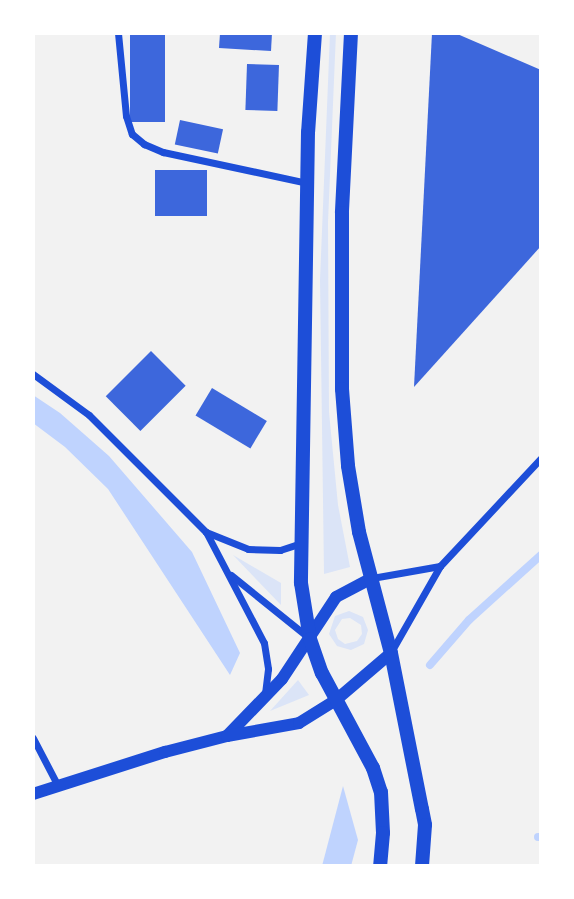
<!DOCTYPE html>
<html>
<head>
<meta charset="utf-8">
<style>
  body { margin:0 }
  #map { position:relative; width:574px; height:899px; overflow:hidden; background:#f2f2f2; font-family:"Source Sans 3",sans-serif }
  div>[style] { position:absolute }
  .green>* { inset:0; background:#dbe4f7 }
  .water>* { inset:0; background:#bfd3fe }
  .stream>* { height:8px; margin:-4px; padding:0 4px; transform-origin:4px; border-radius:4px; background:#bfd3fe }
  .building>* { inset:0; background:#3d67dc; transform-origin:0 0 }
  .minor>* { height:7px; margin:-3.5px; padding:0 3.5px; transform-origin:3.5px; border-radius:3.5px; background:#1d4ed8 }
  .tertiary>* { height:12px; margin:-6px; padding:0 6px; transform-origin:6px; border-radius:6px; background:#1d4ed8 }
  .secondary>* { height:14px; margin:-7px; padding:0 7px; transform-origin:7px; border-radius:7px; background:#1d4ed8 }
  span { translate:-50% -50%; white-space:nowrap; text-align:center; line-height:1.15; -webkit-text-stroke:7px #fff; paint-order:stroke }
  .frame { position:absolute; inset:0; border:35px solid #fff; pointer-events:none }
</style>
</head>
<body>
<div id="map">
  <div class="green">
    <div style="clip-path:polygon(330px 33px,336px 33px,328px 222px,329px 412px,338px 505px,350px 567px,324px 574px,320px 280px)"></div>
    <div style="clip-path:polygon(233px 555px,281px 583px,281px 605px)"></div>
    <div style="clip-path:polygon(evenodd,349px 611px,363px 617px,368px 630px,364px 644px,351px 650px,337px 646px,329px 634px,335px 616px,349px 611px,350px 618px,361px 625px,362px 634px,357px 641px,345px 644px,338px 639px,335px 630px,342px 619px,350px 618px)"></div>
    <div style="clip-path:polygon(298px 680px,309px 695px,270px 711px)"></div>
  </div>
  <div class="water">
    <div style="clip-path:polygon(33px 395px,60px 413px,109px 456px,192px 552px,240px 653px,230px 675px,108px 489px,65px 447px,33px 423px)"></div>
    <div style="clip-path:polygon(343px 786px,358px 840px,351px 866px,322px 866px)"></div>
  </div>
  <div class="stream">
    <div style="left:430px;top:665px;width:60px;rotate:-49.1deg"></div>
    <div style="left:469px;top:620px;width:97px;rotate:-42.1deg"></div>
    <div style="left:538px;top:837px;width:3px"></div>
  </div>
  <div class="building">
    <div style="left:130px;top:33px;width:35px;height:89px"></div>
    <div style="clip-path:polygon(220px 33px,272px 33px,271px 51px,219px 48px)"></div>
    <div style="clip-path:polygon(432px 33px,455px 33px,541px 70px,541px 246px,414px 387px)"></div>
    <div style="left:247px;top:64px;width:32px;height:46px;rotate:2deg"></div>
    <div style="left:180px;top:120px;width:44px;height:25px;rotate:12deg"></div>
    <div style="left:155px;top:170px;width:52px;height:46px"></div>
    <div style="left:151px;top:351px;width:49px;height:64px;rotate:45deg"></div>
    <div style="left:212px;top:388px;width:64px;height:32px;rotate:31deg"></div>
  </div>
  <div class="minor">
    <div style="left:118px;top:33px;width:83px;rotate:84.5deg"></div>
    <div style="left:126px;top:116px;width:19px;rotate:72deg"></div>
    <div style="left:132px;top:134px;width:16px;rotate:40deg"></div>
    <div style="left:144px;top:144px;width:21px;rotate:23deg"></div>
    <div style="left:163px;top:152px;width:147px;rotate:12.1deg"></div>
    <div style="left:33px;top:374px;width:69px;rotate:36.2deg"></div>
    <div style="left:89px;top:415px;width:165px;rotate:45deg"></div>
    <div style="left:206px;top:532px;width:125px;rotate:62.4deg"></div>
    <div style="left:264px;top:643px;width:26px;rotate:81deg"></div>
    <div style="left:268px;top:669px;width:26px;rotate:97deg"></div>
    <div style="left:206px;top:532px;width:45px;rotate:22deg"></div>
    <div style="left:248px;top:549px;width:32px;rotate:2deg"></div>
    <div style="left:280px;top:550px;width:23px;rotate:-18deg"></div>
    <div style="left:440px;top:566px;width:148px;rotate:-46.9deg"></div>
    <div style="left:231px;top:575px;width:100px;rotate:38.9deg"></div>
    <div style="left:372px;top:578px;width:69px;rotate:-10deg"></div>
    <div style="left:440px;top:566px;width:99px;rotate:119.7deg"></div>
    <div style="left:33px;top:738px;width:54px;rotate:62.5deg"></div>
  </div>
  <div class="tertiary">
    <div style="left:227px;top:736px;width:79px;rotate:-46deg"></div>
    <div style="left:282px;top:679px;width:98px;rotate:-56.6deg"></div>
    <div style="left:336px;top:597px;width:41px;rotate:-27.8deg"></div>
    <div style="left:33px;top:794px;width:139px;rotate:-17.7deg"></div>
    <div style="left:165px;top:752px;width:64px;rotate:-14.5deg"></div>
    <div style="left:227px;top:736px;width:73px;rotate:-10.2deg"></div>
    <div style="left:299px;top:723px;width:44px;rotate:-31.9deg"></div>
    <div style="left:336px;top:700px;width:72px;rotate:-40.5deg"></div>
  </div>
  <div class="secondary">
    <div style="left:315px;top:33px;width:99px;rotate:94deg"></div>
    <div style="left:308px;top:132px;width:451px;rotate:90.9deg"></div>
    <div style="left:301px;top:583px;width:57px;rotate:80.9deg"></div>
    <div style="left:310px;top:639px;width:36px;rotate:71deg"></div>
    <div style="left:322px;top:673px;width:108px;rotate:61.8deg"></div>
    <div style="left:373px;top:768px;width:25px;rotate:72deg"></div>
    <div style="left:381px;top:792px;width:41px;rotate:87.2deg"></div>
    <div style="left:383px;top:833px;width:33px;rotate:95deg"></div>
    <div style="left:351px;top:33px;width:180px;rotate:92.9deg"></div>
    <div style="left:342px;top:213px;width:176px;rotate:90deg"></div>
    <div style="left:342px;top:389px;width:77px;rotate:85.5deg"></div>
    <div style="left:348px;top:466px;width:67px;rotate:80.5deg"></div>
    <div style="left:359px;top:532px;width:125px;rotate:75.2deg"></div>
    <div style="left:391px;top:653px;width:159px;rotate:78.8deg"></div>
    <div style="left:422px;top:809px;width:16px;rotate:79deg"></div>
    <div style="left:425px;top:825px;width:41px;rotate:94.2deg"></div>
  </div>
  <div class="frame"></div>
</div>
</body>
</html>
